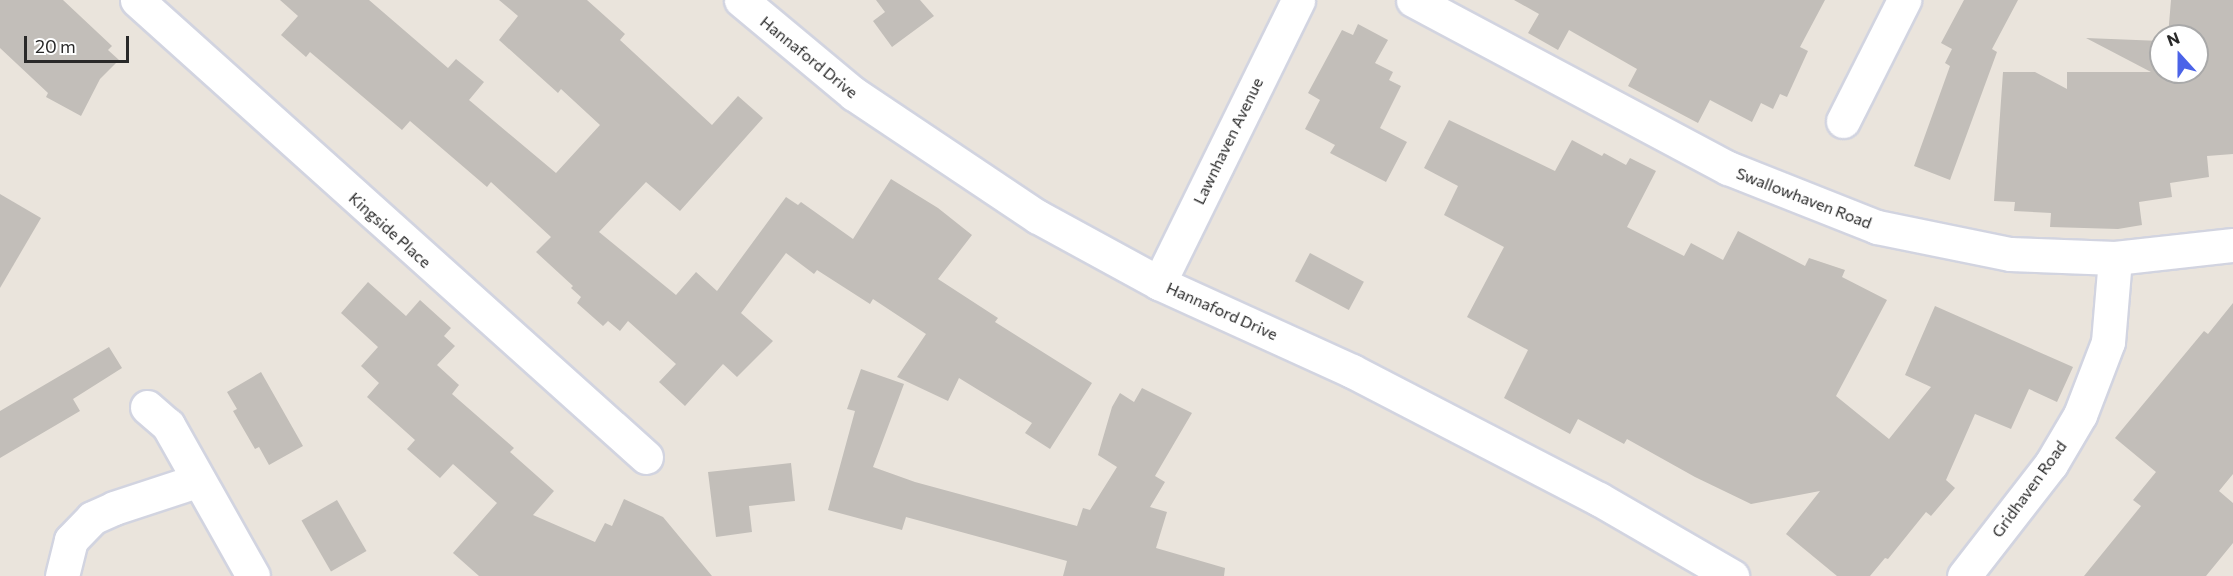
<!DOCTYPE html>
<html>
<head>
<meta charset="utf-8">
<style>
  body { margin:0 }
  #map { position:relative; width:2233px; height:576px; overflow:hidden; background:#eae4dc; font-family:Commissioner,sans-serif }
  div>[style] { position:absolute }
  .building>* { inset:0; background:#c2beb9; transform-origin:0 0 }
  .roads { filter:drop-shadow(2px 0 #d2d4e0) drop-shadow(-2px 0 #d2d4e0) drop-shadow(0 2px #d2d4e0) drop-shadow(0 -2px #d2d4e0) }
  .minor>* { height:33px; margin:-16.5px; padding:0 16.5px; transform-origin:16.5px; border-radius:16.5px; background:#fff }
  .tertiary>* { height:33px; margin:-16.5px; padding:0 16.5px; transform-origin:16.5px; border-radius:16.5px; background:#fff }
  span { translate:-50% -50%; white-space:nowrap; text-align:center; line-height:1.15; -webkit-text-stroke:6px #fff; paint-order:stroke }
  .street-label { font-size:16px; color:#292929 }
  .north { position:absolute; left:2149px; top:24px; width:60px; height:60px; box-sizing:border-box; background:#fff; border:2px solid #a9a9a9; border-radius:50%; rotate:339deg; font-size:16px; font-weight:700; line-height:24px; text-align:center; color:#292929 }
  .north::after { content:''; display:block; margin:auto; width:21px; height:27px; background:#4b63e8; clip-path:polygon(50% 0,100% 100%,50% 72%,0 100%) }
  .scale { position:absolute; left:24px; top:36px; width:105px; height:27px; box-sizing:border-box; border:3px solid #292929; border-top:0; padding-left:8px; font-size:18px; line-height:21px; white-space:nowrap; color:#292929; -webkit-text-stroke:4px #fff; paint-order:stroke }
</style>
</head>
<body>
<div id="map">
  <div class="building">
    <div style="clip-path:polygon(0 0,63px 0,112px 46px,108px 50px,119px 60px,100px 79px,81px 116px,46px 97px,48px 93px,0 48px)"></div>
    <div style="clip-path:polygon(280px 0,369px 0,448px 68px,456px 59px,484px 82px,469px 100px,556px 173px,600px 125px,561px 89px,558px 93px,499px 40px,518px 16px,499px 0,587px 0,625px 34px,620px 40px,712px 125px,738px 96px,763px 118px,680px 211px,646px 182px,599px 232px,676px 295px,696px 272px,717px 291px,786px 197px,798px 205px,801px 202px,853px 239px,891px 179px,938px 208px,972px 235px,938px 279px,998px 318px,995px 322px,1092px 383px,1050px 449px,1025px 433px,1032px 423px,959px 378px,948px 401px,897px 377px,926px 334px,873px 299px,870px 304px,817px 270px,814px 274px,786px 253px,741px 313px,773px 341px,737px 377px,723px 364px,685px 406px,659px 382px,676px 364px,628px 321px,620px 331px,608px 321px,603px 326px,577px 303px,581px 297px,571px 288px,573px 286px,536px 252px,551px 237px,491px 182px,487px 187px,410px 121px,402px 130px,310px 52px,306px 57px,281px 35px,298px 16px)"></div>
    <div style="clip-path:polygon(876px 0,920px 0,934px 16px,892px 47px,873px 21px,885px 12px)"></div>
    <div style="clip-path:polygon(1514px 0,1825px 0,1800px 47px,1808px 51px,1787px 97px,1780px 94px,1773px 109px,1761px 103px,1752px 122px,1710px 100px,1698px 123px,1628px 86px,1637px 69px,1569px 30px,1558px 50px,1528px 33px,1539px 14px)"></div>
    <div style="clip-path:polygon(1964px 0,2018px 0,1992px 49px,1997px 52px,1950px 180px,1914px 166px,1950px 66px,1945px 63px,1952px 49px,1941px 43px)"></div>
    <div style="clip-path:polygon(2171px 0,2233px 0,2233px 154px,2207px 156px,2209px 177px,2170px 183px,2172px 197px,2139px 202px,2142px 225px,2118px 229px,2050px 227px,2051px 213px,2014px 211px,2015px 202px,1994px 201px,2003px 72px,2035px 72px,2067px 89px,2067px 72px,2151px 72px,2086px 38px,2161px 41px,2161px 72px,2197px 72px,2197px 36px,2168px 36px)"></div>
    <div style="clip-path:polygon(1358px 24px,1388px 40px,1375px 63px,1393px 72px,1389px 80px,1401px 86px,1380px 128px,1407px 142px,1386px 182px,1330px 153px,1335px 145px,1305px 129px,1320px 100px,1308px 93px,1342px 30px,1353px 35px)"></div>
    <div style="clip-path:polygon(1449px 120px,1555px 171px,1572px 140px,1602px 156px,1604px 153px,1626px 165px,1630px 158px,1656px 171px,1627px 227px,1684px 256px,1691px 243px,1723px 260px,1738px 231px,1805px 266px,1809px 258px,1845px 270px,1842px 277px,1887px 300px,1836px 396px,1889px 439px,1931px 387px,1905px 375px,1935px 306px,2073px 367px,2057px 402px,2029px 389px,2011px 429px,1975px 414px,1946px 480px,1955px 488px,1931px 516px,1926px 512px,1888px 559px,1885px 558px,1870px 576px,1837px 576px,1786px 534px,1820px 491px,1751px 504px,1695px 477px,1627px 439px,1624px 444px,1578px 419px,1570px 434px,1504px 398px,1528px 350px,1467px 317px,1504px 247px,1444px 215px,1458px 186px,1424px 168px)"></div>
    <div style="clip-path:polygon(0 194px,41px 218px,0 288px)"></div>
    <div style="left:1310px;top:253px;width:61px;height:32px;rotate:28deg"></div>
    <div style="clip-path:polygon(368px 282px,406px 316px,420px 300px,451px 328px,444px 336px,455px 346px,437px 365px,459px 385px,452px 394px,514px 448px,510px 452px,554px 491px,533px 515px,595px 542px,605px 523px,612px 526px,624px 499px,663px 517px,712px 576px,479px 576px,453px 553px,497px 503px,453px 464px,440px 478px,407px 449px,415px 440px,367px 397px,379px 383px,361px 366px,378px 347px,341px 313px)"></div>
    <div style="clip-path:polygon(2233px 303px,2233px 474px,2219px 491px,2233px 503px,2233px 543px,2206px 576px,2084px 576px,2141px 506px,2133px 500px,2156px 472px,2115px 438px,2204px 331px,2208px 334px)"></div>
    <div style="clip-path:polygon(109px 347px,122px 368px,73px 399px,80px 411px,0 458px,0 411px)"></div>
    <div style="clip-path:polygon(861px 369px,904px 384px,873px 467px,915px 482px,1077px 526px,1083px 508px,1090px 510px,1117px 467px,1098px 455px,1112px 407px,1120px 393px,1134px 402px,1142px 388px,1192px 413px,1155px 476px,1165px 482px,1150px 507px,1167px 512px,1156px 548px,1225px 568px,1224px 576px,1063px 576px,1067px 561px,906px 517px,902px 530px,828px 510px,855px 411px,847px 409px)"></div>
    <div style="clip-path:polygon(261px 372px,303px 446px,269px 465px,259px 447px,255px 449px,233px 411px,237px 409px,227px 392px)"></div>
    <div style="clip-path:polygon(791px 463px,795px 501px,749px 506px,752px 532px,716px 537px,708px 472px)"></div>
    <div style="left:337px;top:500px;width:59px;height:41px;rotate:60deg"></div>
  </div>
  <div class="roads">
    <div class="minor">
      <div style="left:137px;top:0;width:684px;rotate:41.92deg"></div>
      <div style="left:1413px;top:0;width:357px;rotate:28.1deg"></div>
      <div style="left:1728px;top:168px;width:160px;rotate:21.6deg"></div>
      <div style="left:1877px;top:227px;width:136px;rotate:11.5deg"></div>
      <div style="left:2010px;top:254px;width:105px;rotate:2.2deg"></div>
      <div style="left:2115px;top:258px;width:119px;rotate:-6.3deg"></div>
      <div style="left:1843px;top:121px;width:136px;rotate:-63.2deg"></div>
      <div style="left:1159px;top:283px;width:315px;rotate:-63.8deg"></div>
      <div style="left:147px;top:407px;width:28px;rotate:41deg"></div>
      <div style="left:168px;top:425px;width:173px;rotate:60.6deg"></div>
      <div style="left:62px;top:576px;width:37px;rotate:-76deg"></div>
      <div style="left:71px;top:540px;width:30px;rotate:-46deg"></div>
      <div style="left:92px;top:518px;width:24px;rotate:-24deg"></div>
      <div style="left:114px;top:508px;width:89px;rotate:-18.2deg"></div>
      <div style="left:1964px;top:576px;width:142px;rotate:-52.2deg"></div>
      <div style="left:2051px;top:464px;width:57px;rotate:-59.4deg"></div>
      <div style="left:2080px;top:415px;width:78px;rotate:-69deg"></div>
      <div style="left:2108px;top:342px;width:84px;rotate:-85.2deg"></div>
    </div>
    <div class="tertiary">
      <div style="left:741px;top:0;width:147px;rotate:39.8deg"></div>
      <div style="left:854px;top:94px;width:221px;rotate:33.8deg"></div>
      <div style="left:1038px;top:217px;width:138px;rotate:28.6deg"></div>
      <div style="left:1159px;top:283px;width:212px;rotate:24.5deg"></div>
      <div style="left:1352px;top:371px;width:278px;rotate:27.4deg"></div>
      <div style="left:1599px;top:499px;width:154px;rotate:30.1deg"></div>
    </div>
  </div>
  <div class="street-label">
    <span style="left:809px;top:57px;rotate:39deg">Hannaford Drive</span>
    <span style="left:1228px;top:141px;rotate:-64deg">Lawnhaven Avenue</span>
    <span style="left:1804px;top:198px;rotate:21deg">Swallowhaven Road</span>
    <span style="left:390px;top:230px;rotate:42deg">Kingside Place</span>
    <span style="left:1222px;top:311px;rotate:24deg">Hannaford Drive</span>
    <span style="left:2029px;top:489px;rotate:-54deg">Gridhaven Road</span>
  </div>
  <div class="north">N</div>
  <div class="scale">20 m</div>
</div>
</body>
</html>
